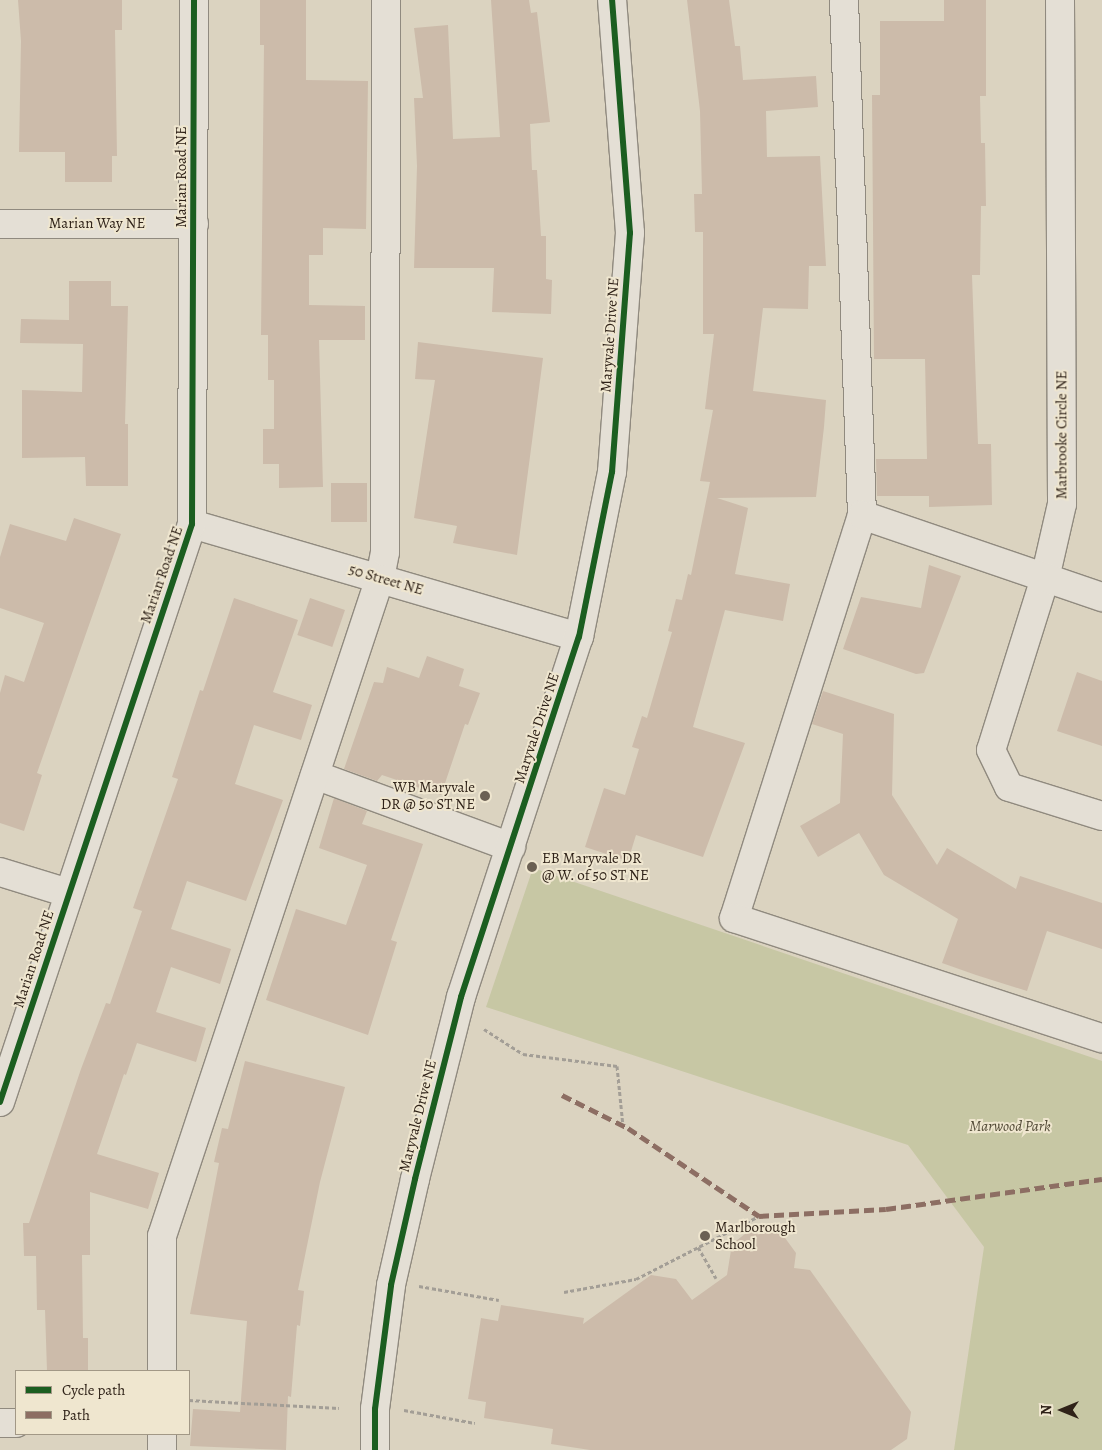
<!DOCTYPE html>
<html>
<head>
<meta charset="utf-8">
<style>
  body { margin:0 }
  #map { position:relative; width:1102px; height:1450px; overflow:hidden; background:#dbd3c0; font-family:Alegreya,serif }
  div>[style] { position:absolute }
  .green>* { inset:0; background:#c7c7a4 }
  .building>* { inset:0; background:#cba; transform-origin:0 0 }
  .path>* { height:3px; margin-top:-1.5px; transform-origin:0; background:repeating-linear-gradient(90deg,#a39e96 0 4px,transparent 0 6.5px) }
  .roads { filter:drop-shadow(1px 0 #908a7f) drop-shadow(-1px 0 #908a7f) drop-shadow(0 1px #908a7f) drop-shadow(0 -1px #908a7f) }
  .minor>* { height:28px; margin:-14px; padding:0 14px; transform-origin:14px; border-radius:14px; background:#e4dfd5 }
  .quiet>* { height:5px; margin-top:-2.5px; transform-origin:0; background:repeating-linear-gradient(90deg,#8d6e63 0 10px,transparent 0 15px) }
  .cycleway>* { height:6px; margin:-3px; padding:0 3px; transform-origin:3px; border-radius:3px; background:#1b5e20 }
  .dots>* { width:14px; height:14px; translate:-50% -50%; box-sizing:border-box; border:2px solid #efe6cf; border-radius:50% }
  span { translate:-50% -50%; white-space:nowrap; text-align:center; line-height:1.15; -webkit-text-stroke:4px #efe6cf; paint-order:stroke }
  .street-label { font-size:15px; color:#2f2218 }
  .poi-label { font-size:15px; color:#2f2218 }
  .right { translate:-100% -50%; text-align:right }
  .left { translate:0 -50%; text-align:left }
  .park-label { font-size:15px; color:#514935; font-style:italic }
  .legend { position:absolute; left:15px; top:1370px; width:175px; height:65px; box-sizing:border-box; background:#efe6cf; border:1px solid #a29886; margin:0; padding:6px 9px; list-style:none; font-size:15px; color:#2f2218 }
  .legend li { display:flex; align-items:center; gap:10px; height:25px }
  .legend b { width:25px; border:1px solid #a29886 }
  .north { position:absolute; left:1037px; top:1385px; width:50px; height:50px; -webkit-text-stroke:4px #efe6cf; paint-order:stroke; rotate:270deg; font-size:14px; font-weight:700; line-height:20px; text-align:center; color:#2f2218 }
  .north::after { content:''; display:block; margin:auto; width:18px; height:22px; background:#2f2218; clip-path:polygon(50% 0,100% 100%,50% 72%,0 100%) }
</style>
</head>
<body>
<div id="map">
  <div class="green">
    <div style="clip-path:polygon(533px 868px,1102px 1061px,1102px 1450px,954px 1450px,984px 1247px,908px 1145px,486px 1007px)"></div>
  </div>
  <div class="building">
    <div style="clip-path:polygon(18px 0,122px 0,122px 30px,115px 30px,117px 156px,112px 156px,112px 182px,65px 182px,65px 152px,19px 152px,21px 41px)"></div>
    <div style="clip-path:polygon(260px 0,306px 0,306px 80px,368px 81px,366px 229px,323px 228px,323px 255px,309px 255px,309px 305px,365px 306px,365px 340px,319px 340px,323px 487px,279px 488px,279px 464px,263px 464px,263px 429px,274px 429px,274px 380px,268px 380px,268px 335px,261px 335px,264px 45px,260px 45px)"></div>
    <div style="clip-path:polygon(491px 0,529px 0,531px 13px,537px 12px,550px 122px,530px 124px,532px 170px,537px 170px,541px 236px,546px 236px,546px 279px,552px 280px,551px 314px,492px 312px,494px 268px,414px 268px,417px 166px,414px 98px,423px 98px,414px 28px,448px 25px,453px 139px,500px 137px)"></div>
    <div style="clip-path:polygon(687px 0,729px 0,735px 46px,740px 46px,743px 80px,816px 76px,818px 107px,766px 111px,767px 157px,820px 156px,826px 266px,809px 266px,808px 309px,763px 308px,753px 391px,826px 400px,824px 427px,816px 497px,717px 498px,748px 508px,735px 574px,790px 584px,783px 621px,725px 610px,693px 727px,745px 743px,703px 857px,636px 835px,628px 861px,585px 847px,604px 788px,625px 795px,639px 749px,632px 747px,642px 716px,647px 718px,672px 632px,668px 631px,676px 599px,682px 600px,688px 574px,691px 575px,710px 482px,700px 481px,713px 410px,705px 409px,714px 334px,703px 334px,703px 232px,695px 232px,694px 194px,702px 194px,700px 111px)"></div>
    <div style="clip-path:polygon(944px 0,986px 0,986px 96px,980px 96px,981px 143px,985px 143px,986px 206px,981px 206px,980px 275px,972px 275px,978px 444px,991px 444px,992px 505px,929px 507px,929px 496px,877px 496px,876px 459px,927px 459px,925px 359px,874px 359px,872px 95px,880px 95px,880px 21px,944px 21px)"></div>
    <div style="clip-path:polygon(69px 281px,111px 281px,111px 306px,128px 306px,125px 424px,128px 424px,128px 486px,86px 486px,85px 457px,22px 458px,22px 390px,82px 392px,83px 344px,20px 343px,21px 319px,69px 320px)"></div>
    <div style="clip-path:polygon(418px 342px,543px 358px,517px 555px,453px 543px,457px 526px,414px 518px,435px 380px,415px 379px)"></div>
    <div style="left:331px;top:483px;width:36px;height:39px"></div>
    <div style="clip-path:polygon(74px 518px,121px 534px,37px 773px,42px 775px,24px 831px,0 823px,0 693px,5px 675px,24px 682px,44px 623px,0 608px,0 557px,10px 524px,66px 541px)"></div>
    <div style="clip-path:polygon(929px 565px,961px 576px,924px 673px,916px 674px,843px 649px,861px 597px,921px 608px)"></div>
    <div style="clip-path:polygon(234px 598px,298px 620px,273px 692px,312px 705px,301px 740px,254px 725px,235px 784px,283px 800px,246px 901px,187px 881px,171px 929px,231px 949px,220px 984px,171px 967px,156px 1012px,206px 1028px,196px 1062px,137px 1043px,126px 1075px,124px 1074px,97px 1154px,159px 1173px,148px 1209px,90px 1192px,90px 1255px,82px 1255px,83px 1338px,88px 1338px,88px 1371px,47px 1371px,45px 1310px,37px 1310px,36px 1256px,24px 1256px,23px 1223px,29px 1223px,81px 1069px,106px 1003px,110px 1004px,142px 911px,133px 908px,178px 779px,172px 777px,200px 690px,203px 691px)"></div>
    <div style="left:310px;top:598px;width:37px;height:39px;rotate:19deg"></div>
    <div style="clip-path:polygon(427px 656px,464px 669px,459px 686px,480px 693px,468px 725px,465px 724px,441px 795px,382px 775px,377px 781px,344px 769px,374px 682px,383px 683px,387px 667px,419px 678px)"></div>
    <div style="clip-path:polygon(1077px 672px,1102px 681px,1102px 746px,1057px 731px)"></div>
    <div style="clip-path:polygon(823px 691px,894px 714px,892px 795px,937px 865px,947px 848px,1016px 889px,1020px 876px,1102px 903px,1102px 949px,1047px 931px,1027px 991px,976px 975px,942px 963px,958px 919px,884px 875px,859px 833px,818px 857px,800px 826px,840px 803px,843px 734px,812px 724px)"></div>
    <div style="clip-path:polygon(334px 798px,367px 811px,362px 824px,423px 844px,391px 940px,397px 942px,368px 1035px,266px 1000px,296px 909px,346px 925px,367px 865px,319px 848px)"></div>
    <div style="clip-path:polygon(245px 1061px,345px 1087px,320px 1182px,298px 1290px,304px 1291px,300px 1326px,297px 1325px,291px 1397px,288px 1396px,286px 1450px,190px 1446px,193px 1409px,240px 1412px,247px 1321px,190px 1314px,219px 1163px,214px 1162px,222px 1128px,228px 1129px)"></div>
    <div style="clip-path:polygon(754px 1227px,780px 1231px,796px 1253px,794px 1268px,810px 1270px,911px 1412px,907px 1439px,891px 1450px,590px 1450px,551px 1444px,553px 1429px,484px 1418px,486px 1402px,468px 1399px,481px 1318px,498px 1321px,501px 1305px,584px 1318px,583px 1324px,651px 1275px,676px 1279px,692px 1300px,727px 1275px,732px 1244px)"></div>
  </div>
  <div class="path">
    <div style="left:484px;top:1029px;width:46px;rotate:32.7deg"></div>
    <div style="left:523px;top:1054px;width:95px;rotate:7.3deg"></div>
    <div style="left:617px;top:1066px;width:60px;rotate:84.3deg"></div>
    <div style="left:698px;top:1247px;width:36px;rotate:60deg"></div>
    <div style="left:419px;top:1286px;width:81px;rotate:9.9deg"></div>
    <div style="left:564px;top:1292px;width:73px;rotate:-10.2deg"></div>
    <div style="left:636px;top:1279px;width:138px;rotate:-27.1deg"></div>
    <div style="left:189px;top:1400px;width:150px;rotate:3.1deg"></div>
    <div style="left:404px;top:1410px;width:72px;rotate:10.4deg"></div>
  </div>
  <div class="roads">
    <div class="minor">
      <div style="left:844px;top:0;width:515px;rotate:88deg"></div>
      <div style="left:862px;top:515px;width:423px;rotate:107.6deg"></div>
      <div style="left:734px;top:918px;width:387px;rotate:18.1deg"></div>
      <div style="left:1060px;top:0;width:504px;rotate:89.77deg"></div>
      <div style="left:1062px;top:504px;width:76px;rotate:102.9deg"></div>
      <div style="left:1045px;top:578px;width:180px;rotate:107.4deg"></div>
      <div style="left:991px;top:750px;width:41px;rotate:64.1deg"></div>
      <div style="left:1009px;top:787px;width:97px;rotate:17.3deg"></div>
      <div style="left:0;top:224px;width:194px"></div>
      <div style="left:862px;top:515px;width:254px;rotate:18.9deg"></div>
      <div style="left:192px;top:524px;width:403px;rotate:16.3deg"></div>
      <div style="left:315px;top:775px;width:209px;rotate:20.2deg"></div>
      <div style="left:0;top:872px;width:71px;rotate:17.2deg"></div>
      <div style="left:0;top:1102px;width:609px;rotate:-71.62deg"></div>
      <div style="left:192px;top:524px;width:524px;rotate:-89.78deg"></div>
      <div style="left:162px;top:1371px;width:135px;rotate:-90deg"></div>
      <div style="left:162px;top:1236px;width:693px;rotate:-71.67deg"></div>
      <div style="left:380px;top:578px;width:26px;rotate:-79deg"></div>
      <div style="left:385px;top:552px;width:552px;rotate:-89.9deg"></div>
      <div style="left:0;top:1423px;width:16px"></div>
      <div style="left:162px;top:1450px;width:16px;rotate:-90deg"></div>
      <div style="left:375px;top:1450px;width:41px;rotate:-90deg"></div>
      <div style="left:375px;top:1409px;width:125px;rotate:-82.6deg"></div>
      <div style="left:391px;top:1285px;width:109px;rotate:-77.2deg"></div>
      <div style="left:415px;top:1179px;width:188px;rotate:-75.8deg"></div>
      <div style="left:461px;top:997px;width:379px;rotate:-71.9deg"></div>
      <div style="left:579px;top:637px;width:168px;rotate:-78.7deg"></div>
      <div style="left:612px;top:472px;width:240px;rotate:-85.7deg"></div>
      <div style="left:630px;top:233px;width:234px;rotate:-94.4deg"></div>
    </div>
  </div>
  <div class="quiet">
    <div style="left:562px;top:1095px;width:74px;rotate:26.6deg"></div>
    <div style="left:628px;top:1128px;width:158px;rotate:33.9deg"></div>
    <div style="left:759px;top:1216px;width:127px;rotate:-3.2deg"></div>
    <div style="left:886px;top:1209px;width:218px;rotate:-7.9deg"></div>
  </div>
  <div class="cycleway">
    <div style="left:0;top:1102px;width:609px;rotate:-71.62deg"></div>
    <div style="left:192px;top:524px;width:524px;rotate:-89.78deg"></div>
    <div style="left:375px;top:1450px;width:41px;rotate:-90deg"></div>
    <div style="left:375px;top:1409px;width:125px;rotate:-82.6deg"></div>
    <div style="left:391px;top:1285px;width:109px;rotate:-77.2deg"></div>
    <div style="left:415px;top:1179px;width:188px;rotate:-75.8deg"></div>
    <div style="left:461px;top:997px;width:379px;rotate:-71.9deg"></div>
    <div style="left:579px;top:637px;width:168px;rotate:-78.7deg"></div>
    <div style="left:612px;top:472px;width:240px;rotate:-85.7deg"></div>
    <div style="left:630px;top:233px;width:234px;rotate:-94.4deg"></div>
  </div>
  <div class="dots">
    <div style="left:485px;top:796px;background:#6b6053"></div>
    <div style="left:532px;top:867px;background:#6b6053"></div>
    <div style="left:705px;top:1236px;background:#6b6053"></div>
  </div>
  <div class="street-label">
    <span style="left:182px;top:177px;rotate:-90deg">Marian Road NE</span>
    <span style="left:97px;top:224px">Marian Way NE</span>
    <span style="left:610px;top:335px;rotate:-86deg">Maryvale Drive NE</span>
    <span style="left:1062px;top:435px;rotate:-90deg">Marbrooke Circle NE</span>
    <span style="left:162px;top:575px;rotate:-71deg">Marian Road NE</span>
    <span style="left:386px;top:580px;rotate:16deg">50 Street NE</span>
    <span style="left:537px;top:728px;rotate:-72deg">Maryvale Drive NE</span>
    <span style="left:34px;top:959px;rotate:-72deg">Marian Road NE</span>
    <span style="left:418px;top:1116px;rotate:-76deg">Maryvale Drive NE</span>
  </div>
  <div class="poi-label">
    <span class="right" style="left:475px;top:796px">WB Maryvale<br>DR @ 50 ST NE</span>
    <span class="left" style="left:542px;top:867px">EB Maryvale DR<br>@ W. of 50 ST NE</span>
    <span class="left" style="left:715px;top:1236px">Marlborough<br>School</span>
  </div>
  <div class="park-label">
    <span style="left:1010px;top:1127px">Marwood Park</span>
  </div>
  <ul class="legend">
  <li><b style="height:6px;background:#1b5e20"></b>Cycle path</li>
  <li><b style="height:6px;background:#8d6e63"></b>Path</li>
  </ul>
  <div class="north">N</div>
</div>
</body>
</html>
